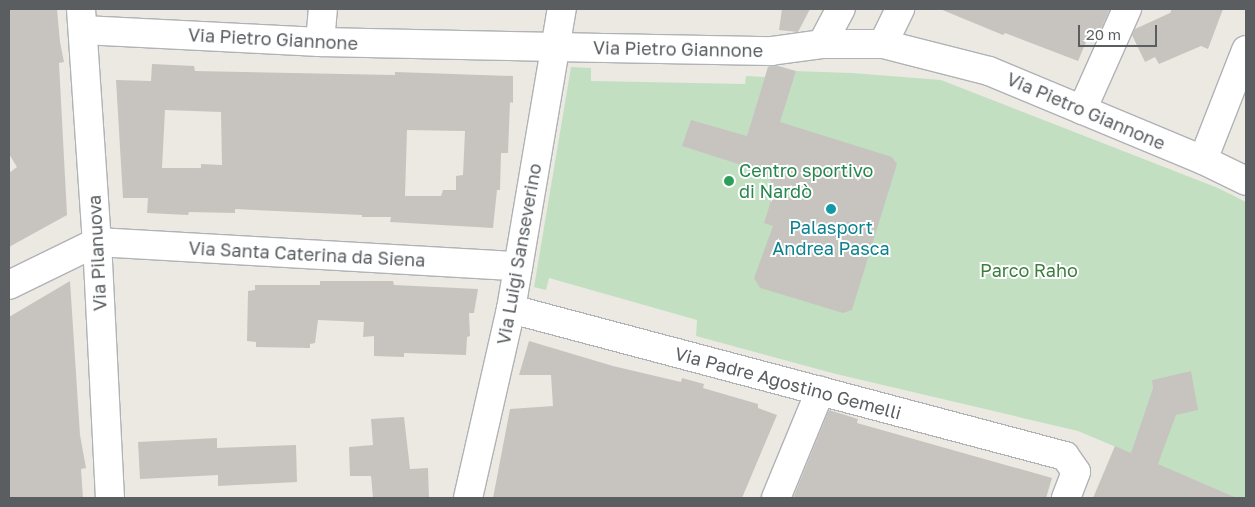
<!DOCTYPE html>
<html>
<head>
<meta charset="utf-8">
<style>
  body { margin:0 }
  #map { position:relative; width:1255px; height:507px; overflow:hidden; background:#ebe9e2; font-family:"Golos Text",sans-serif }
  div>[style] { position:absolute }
  .green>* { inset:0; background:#c2e0c1 }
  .building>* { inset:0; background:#c7c4bf }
  .roads { filter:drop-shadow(1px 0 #afb2b6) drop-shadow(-1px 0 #afb2b6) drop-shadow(0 1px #afb2b6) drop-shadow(0 -1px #afb2b6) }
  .minor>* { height:28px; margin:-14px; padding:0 14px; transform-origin:14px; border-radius:14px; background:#fff }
  .tertiary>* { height:28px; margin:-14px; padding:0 14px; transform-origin:14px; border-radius:14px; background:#fff }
  .dots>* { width:14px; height:14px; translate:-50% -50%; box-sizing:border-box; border:2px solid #fff; border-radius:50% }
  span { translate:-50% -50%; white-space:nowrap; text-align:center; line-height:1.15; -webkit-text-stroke:4px #fff; paint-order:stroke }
  .street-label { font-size:18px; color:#5a5e61 }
  .leisure-label { font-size:18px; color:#27864d }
  .left { translate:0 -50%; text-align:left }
  .culture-label { font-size:18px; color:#0d838f }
  .park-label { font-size:18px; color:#3d7d3f }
  .frame { position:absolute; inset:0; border:10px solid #5a5e61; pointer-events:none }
  .scale { position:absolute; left:1078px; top:25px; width:79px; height:22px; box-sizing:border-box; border:2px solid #5a5e61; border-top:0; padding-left:6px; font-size:15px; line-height:18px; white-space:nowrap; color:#5a5e61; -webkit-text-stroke:4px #fff; paint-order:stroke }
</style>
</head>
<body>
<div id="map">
  <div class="green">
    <div style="clip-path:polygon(772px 64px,794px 71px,852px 73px,941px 80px,1218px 188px,1246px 202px,1246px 498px,1237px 498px,1078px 431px,836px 374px,696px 336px,697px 320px,549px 278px,546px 290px,534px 287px,571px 67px,591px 68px,591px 81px,745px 84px,746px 76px,765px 77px,768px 67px)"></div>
  </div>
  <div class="building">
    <div style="clip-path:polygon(9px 9px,57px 9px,60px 42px,64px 62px,59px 63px,67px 215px,9px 247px,9px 173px,17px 167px,9px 154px)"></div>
    <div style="clip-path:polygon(782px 9px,810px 9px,798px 32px,779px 30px)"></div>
    <div style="clip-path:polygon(940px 9px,1110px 9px,1097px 38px,1089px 35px,1078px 61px,1005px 33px,1003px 35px)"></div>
    <div style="clip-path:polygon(1172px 9px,1223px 9px,1208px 49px,1201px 46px,1159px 64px,1155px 57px,1145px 62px,1132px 35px,1135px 29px,1170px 13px)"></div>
    <div style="clip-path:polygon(evenodd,152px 64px,194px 66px,195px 71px,395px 75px,395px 72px,513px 76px,513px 103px,510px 102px,508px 153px,501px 153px,500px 190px,497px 190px,493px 228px,390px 222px,391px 217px,362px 217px,362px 215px,235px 209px,235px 213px,189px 212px,188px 215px,147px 213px,148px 198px,123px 198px,116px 80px,151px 81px,152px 64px,165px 110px,221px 112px,222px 165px,201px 164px,201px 168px,162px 168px,165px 110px,152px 64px,407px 130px,465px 131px,463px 175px,456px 176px,456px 190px,443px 190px,441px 196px,405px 196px,407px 130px)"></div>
    <div style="clip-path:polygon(778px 66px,796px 71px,780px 122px,892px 157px,897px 164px,852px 310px,843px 313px,760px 288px,754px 278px,773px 226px,764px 223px,775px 188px,766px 173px,682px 146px,691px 120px,747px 136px,768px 67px)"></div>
    <div style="clip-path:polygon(70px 281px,80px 435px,86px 468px,81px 469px,83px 498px,9px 498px,9px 317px)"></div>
    <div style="clip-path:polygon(320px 281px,393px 281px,394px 285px,478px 289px,474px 313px,469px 313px,470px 336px,467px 337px,466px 355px,404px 353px,404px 357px,374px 356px,374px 336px,363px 337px,364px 322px,318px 320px,315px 343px,310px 344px,310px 348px,256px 347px,256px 342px,247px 341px,248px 291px,255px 290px,255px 285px,320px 285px)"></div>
    <div style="clip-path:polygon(529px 341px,613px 366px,681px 382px,682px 378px,704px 384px,703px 388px,758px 404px,758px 408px,777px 415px,742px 498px,493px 498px,510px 409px,553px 406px,551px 375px,519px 375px)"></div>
    <div style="clip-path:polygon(1191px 371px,1198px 410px,1176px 415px,1158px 464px,1237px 498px,1093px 498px,1115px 446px,1131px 453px,1153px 388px,1152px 380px)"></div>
    <div style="clip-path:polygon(829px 410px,858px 419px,857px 423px,1052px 478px,1046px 498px,793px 498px)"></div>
    <div style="clip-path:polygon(404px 417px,410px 469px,428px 468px,429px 498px,373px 498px,371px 476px,350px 476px,349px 447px,373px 445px,371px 419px)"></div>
    <div style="clip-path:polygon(217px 438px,217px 448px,296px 445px,297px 482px,218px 486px,218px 475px,140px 479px,138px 442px)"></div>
  </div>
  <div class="roads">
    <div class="minor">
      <div style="left:83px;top:30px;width:237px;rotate:2.9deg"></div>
      <div style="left:320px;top:42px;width:236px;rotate:1.2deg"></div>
      <div style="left:556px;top:47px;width:215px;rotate:1.1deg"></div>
      <div style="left:771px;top:51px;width:51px;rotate:-7.8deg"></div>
      <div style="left:822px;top:44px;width:61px"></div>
      <div style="left:883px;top:44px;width:109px;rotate:14.3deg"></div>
      <div style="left:989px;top:71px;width:232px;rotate:22.6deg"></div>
      <div style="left:1203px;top:160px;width:48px;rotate:26deg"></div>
      <div style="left:320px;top:42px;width:33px;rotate:-85deg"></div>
      <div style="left:822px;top:44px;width:40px;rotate:-62deg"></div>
      <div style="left:883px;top:44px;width:39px;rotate:-64deg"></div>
      <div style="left:1082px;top:110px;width:111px;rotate:-66deg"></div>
      <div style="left:1203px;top:160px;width:118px;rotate:-68.6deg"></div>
      <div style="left:9px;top:285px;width:98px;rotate:-26deg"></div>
      <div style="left:97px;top:242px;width:422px;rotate:3.3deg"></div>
      <div style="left:511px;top:309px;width:573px;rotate:14.86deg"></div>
      <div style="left:1065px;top:456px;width:19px;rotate:55deg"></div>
      <div style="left:1076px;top:472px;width:28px;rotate:111deg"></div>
      <div style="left:468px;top:498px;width:194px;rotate:-77.2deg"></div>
      <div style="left:511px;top:309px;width:304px;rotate:-80.4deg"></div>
      <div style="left:776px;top:498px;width:116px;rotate:-67.6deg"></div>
    </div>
    <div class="tertiary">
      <div style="left:81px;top:9px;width:234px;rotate:86.1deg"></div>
      <div style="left:97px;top:242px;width:256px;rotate:87.1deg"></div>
    </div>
  </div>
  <div class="dots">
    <div style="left:729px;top:181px;background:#2e9e5b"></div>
    <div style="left:831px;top:209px;background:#0f9aa8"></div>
  </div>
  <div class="street-label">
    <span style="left:273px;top:39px;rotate:3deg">Via Pietro Giannone</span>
    <span style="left:678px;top:49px;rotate:1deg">Via Pietro Giannone</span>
    <span style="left:1086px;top:111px;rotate:23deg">Via Pietro Giannone</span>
    <span style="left:97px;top:253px;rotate:-93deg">Via Pilanuova</span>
    <span style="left:307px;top:254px;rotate:3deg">Via Santa Caterina da Siena</span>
    <span style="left:519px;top:254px;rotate:-80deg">Via Luigi Sanseverino</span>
    <span style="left:788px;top:383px;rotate:15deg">Via Padre Agostino Gemelli</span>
  </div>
  <div class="leisure-label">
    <span class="left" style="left:739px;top:181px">Centro sportivo<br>di Nardò</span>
  </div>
  <div class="culture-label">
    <span style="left:831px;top:238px">Palasport<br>Andrea Pasca</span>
  </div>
  <div class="park-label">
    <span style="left:1029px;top:270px">Parco Raho</span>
  </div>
  <div class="frame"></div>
  <div class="scale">20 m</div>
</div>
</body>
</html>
